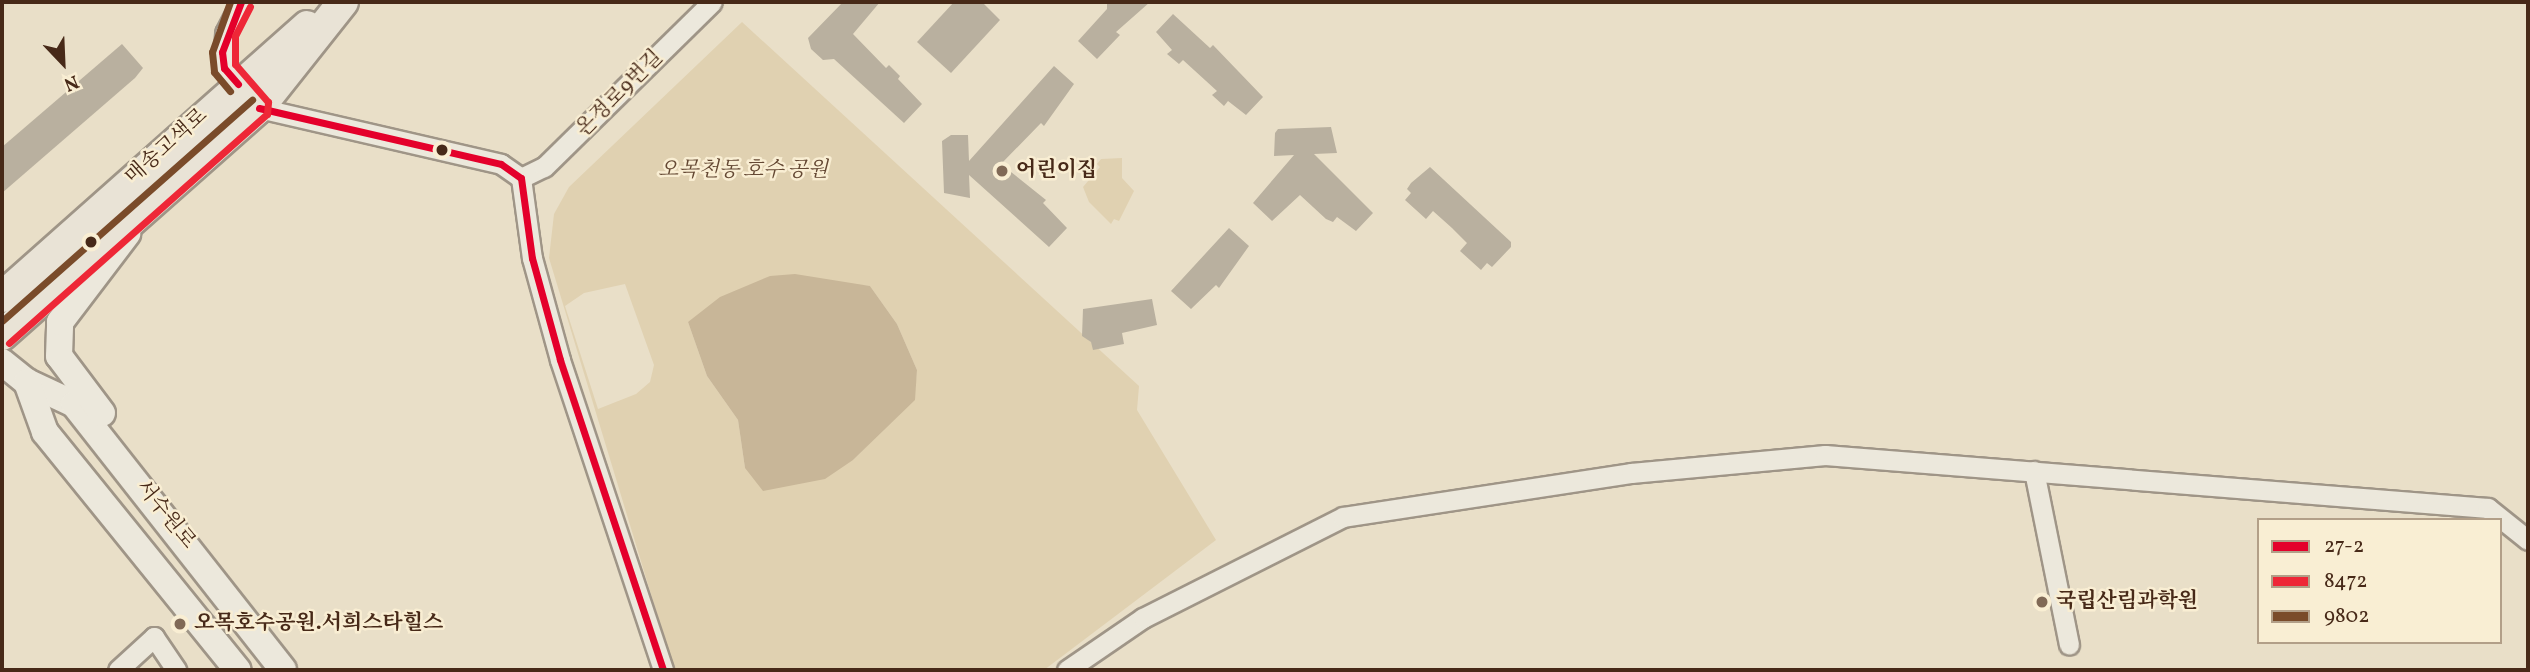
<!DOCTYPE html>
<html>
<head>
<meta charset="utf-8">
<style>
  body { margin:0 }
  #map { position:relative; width:2530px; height:672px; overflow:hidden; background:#e9dfc8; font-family:Vollkorn,"Noto Serif KR",serif }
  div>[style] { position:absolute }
  .green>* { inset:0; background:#e0d1b1 }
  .water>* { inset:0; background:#c8b698 }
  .building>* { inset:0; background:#b9b09f }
  .roads { filter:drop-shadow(2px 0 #9f9587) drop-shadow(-2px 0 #9f9587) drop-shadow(0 2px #9f9587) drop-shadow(0 -2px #9f9587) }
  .street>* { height:19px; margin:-9.5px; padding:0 9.5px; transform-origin:9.5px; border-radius:9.5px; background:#ece8dc }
  .secondary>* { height:26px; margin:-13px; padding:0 13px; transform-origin:13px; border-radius:13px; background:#ece8dc }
  .primary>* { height:30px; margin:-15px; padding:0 15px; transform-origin:15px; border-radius:15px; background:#e9e3d6 }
  .bus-1>* { height:7px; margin:-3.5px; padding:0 3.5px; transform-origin:3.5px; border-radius:3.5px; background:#e4002b }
  .bus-2>* { height:7px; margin:-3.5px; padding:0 3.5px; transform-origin:3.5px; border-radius:3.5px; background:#ee2737 }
  .bus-3>* { height:7px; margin:-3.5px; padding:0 3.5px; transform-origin:3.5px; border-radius:3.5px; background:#7a4b2a }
  .dots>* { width:19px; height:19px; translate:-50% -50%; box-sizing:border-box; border:4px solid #f9eed3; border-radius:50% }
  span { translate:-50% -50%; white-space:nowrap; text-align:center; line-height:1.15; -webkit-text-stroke:5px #f9eed3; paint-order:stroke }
  .street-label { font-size:21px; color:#472918 }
  .park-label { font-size:21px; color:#644833; font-style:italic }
  .poi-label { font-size:21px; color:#472918; font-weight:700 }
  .left { translate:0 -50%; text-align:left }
  .frame { position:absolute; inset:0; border:4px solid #472918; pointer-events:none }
  .legend { position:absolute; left:2257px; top:518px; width:245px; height:126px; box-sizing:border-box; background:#f9eed3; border:2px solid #b29f88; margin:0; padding:9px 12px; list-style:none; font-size:21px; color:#472918 }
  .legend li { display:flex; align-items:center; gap:14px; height:35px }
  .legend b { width:35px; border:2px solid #b29f88 }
  .north { position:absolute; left:28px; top:28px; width:70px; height:70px; -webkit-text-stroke:5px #f9eed3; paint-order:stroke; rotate:157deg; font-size:19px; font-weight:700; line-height:28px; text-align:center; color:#472918 }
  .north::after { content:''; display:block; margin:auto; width:24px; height:32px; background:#472918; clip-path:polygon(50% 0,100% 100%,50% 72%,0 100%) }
</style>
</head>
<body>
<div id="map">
  <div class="green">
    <div style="clip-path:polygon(evenodd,742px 22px,1139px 386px,1137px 410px,1216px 540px,1044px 670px,674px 670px,549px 258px,554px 214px,569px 187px,742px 22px,625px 284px,654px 365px,650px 382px,636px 394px,598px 409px,565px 306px,584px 293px,625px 284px,742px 22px,843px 284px,870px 286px,897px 324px,917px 370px,914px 400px,853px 460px,745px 468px,738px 420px,707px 376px,688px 322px,843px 284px)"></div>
    <div style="clip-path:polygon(1122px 158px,1122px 178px,1134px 191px,1119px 221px,1114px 219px,1111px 224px,1089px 202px,1083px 187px,1100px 167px,1097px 164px,1101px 159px)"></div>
  </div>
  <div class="water">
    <div style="clip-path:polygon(795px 274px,870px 286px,897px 324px,917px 370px,915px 400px,853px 460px,825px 479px,763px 491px,745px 468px,738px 420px,707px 376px,688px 322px,720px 297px,770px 276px)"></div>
  </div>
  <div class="building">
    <div style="clip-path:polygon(843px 2px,880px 2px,853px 34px,886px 68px,889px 65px,900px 76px,898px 79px,922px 104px,904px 123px,834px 59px,823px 60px,811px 49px,808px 38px)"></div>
    <div style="clip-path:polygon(954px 2px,982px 2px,1000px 20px,951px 73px,917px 42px)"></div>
    <div style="clip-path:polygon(1107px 2px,1150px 2px,1116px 32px,1120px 35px,1097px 59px,1078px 41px,1107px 9px)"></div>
    <div style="clip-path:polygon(1173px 14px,1210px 48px,1213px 45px,1263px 97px,1246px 115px,1228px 101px,1224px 106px,1212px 95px,1217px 91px,1183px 60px,1179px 64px,1167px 54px,1172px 50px,1156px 32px)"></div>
    <div style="clip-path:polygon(122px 44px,143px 68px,135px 78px,2px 193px,2px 147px)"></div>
    <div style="clip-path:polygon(1054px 66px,1074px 84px,1044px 126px,1041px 123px,1001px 164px,1046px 200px,1043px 203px,1067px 228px,1049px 247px,969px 175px,970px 198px,944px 193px,942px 141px,951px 135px,968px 135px,969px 161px)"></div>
    <div style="clip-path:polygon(1331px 127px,1337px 153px,1314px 154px,1373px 213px,1356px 231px,1337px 217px,1333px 222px,1326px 219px,1300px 195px,1272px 221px,1253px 203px,1294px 155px,1274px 156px,1275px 133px,1278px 129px)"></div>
    <div style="clip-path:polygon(1430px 167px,1511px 242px,1511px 247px,1492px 267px,1487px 263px,1481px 270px,1460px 251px,1467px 243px,1452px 228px,1433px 211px,1426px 219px,1405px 200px,1411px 193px,1407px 189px,1411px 183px)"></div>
    <div style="clip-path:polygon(1229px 228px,1249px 246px,1219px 288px,1216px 285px,1191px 309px,1171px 291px)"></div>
    <div style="clip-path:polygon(1152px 299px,1157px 325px,1122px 333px,1124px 344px,1093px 350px,1091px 342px,1082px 336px,1083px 309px)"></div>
  </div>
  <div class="roads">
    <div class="street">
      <div style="left:241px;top:2px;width:35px;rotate:117deg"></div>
      <div style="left:225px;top:33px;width:35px;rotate:92deg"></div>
      <div style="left:224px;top:68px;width:53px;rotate:48.8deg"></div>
      <div style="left:259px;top:108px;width:248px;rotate:13deg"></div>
      <div style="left:501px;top:164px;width:24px;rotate:35deg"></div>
      <div style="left:521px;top:178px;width:81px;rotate:82.2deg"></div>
      <div style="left:532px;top:258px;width:106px;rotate:74.6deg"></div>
      <div style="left:560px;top:360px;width:327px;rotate:71.6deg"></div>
      <div style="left:521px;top:178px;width:25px;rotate:-26deg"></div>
      <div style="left:544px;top:167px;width:235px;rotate:-44.5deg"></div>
      <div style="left:2034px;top:471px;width:177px;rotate:78.6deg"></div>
      <div style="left:118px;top:670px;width:49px;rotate:-42.5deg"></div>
      <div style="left:154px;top:637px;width:40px;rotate:56deg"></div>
      <div style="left:1067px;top:670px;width:92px;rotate:-34.4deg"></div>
      <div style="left:1143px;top:618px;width:224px;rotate:-26.8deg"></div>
      <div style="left:1343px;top:517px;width:291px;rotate:-8.7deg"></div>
      <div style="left:1631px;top:473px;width:195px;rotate:-5.3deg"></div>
      <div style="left:1825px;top:455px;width:665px;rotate:4.57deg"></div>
      <div style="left:2488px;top:508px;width:51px;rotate:38.7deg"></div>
    </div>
    <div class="secondary">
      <div style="left:2px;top:362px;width:32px;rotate:39deg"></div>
      <div style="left:27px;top:382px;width:52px;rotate:25.1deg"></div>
      <div style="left:74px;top:404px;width:338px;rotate:51.8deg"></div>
      <div style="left:27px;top:382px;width:53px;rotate:70.2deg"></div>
      <div style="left:45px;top:432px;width:306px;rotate:51deg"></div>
      <div style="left:102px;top:413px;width:71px;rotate:-127deg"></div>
      <div style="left:59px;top:356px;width:34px;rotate:-88deg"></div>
      <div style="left:60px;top:322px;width:111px;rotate:-52.7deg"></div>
    </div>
    <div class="primary">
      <div style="left:2px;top:297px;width:408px;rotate:-41.6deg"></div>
      <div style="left:2px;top:335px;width:343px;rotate:-41.5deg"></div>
      <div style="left:259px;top:108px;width:135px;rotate:-51.6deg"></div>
    </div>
  </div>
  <div class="bus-1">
    <div style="left:238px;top:84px;width:21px;rotate:-131deg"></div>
    <div style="left:224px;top:68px;width:16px;rotate:-97deg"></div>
    <div style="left:222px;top:52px;width:53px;rotate:-69.2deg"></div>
    <div style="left:259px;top:108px;width:248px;rotate:13deg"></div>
    <div style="left:501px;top:164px;width:24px;rotate:35deg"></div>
    <div style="left:521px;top:178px;width:81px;rotate:82.2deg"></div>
    <div style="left:532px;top:258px;width:106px;rotate:74.6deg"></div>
    <div style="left:560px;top:360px;width:327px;rotate:71.6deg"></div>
  </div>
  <div class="bus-2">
    <div style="left:9px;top:343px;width:345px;rotate:-41.6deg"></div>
    <div style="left:267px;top:114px;width:12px;rotate:-85deg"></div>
    <div style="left:268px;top:102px;width:50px;rotate:-131deg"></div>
    <div style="left:235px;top:64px;width:28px;rotate:-90deg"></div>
    <div style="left:235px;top:36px;width:33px;rotate:-63deg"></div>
  </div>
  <div class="bus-3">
    <div style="left:230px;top:2px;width:53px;rotate:109.8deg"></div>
    <div style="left:212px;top:52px;width:20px;rotate:84deg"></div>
    <div style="left:214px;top:72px;width:25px;rotate:50deg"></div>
    <div style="left:2px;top:321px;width:334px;rotate:-41.5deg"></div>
  </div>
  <div class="dots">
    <div style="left:442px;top:150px;background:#472918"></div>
    <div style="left:1002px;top:171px;background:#806956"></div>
    <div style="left:91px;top:242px;background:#472918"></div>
    <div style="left:2042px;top:602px;background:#806956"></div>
    <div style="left:180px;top:624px;background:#806956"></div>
  </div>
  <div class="street-label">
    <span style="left:620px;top:94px;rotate:-45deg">온정로9번길</span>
    <span style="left:167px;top:147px;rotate:-42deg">매송고색로</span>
    <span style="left:165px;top:515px;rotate:51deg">서수원로</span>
  </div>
  <div class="park-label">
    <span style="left:743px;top:171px">오목천동 호수 공원</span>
  </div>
  <div class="poi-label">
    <span class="left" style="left:1016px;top:171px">어린이집</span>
    <span class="left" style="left:2056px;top:602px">국립산림과학원</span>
    <span class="left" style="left:194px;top:624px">오목호수공원.서희스타힐스</span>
  </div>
  <div class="frame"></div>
  <ul class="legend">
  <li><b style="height:9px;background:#e4002b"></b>27-2</li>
  <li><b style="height:9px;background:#ee2737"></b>8472</li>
  <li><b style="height:9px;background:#7a4b2a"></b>9802</li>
  </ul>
  <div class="north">N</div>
</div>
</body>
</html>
